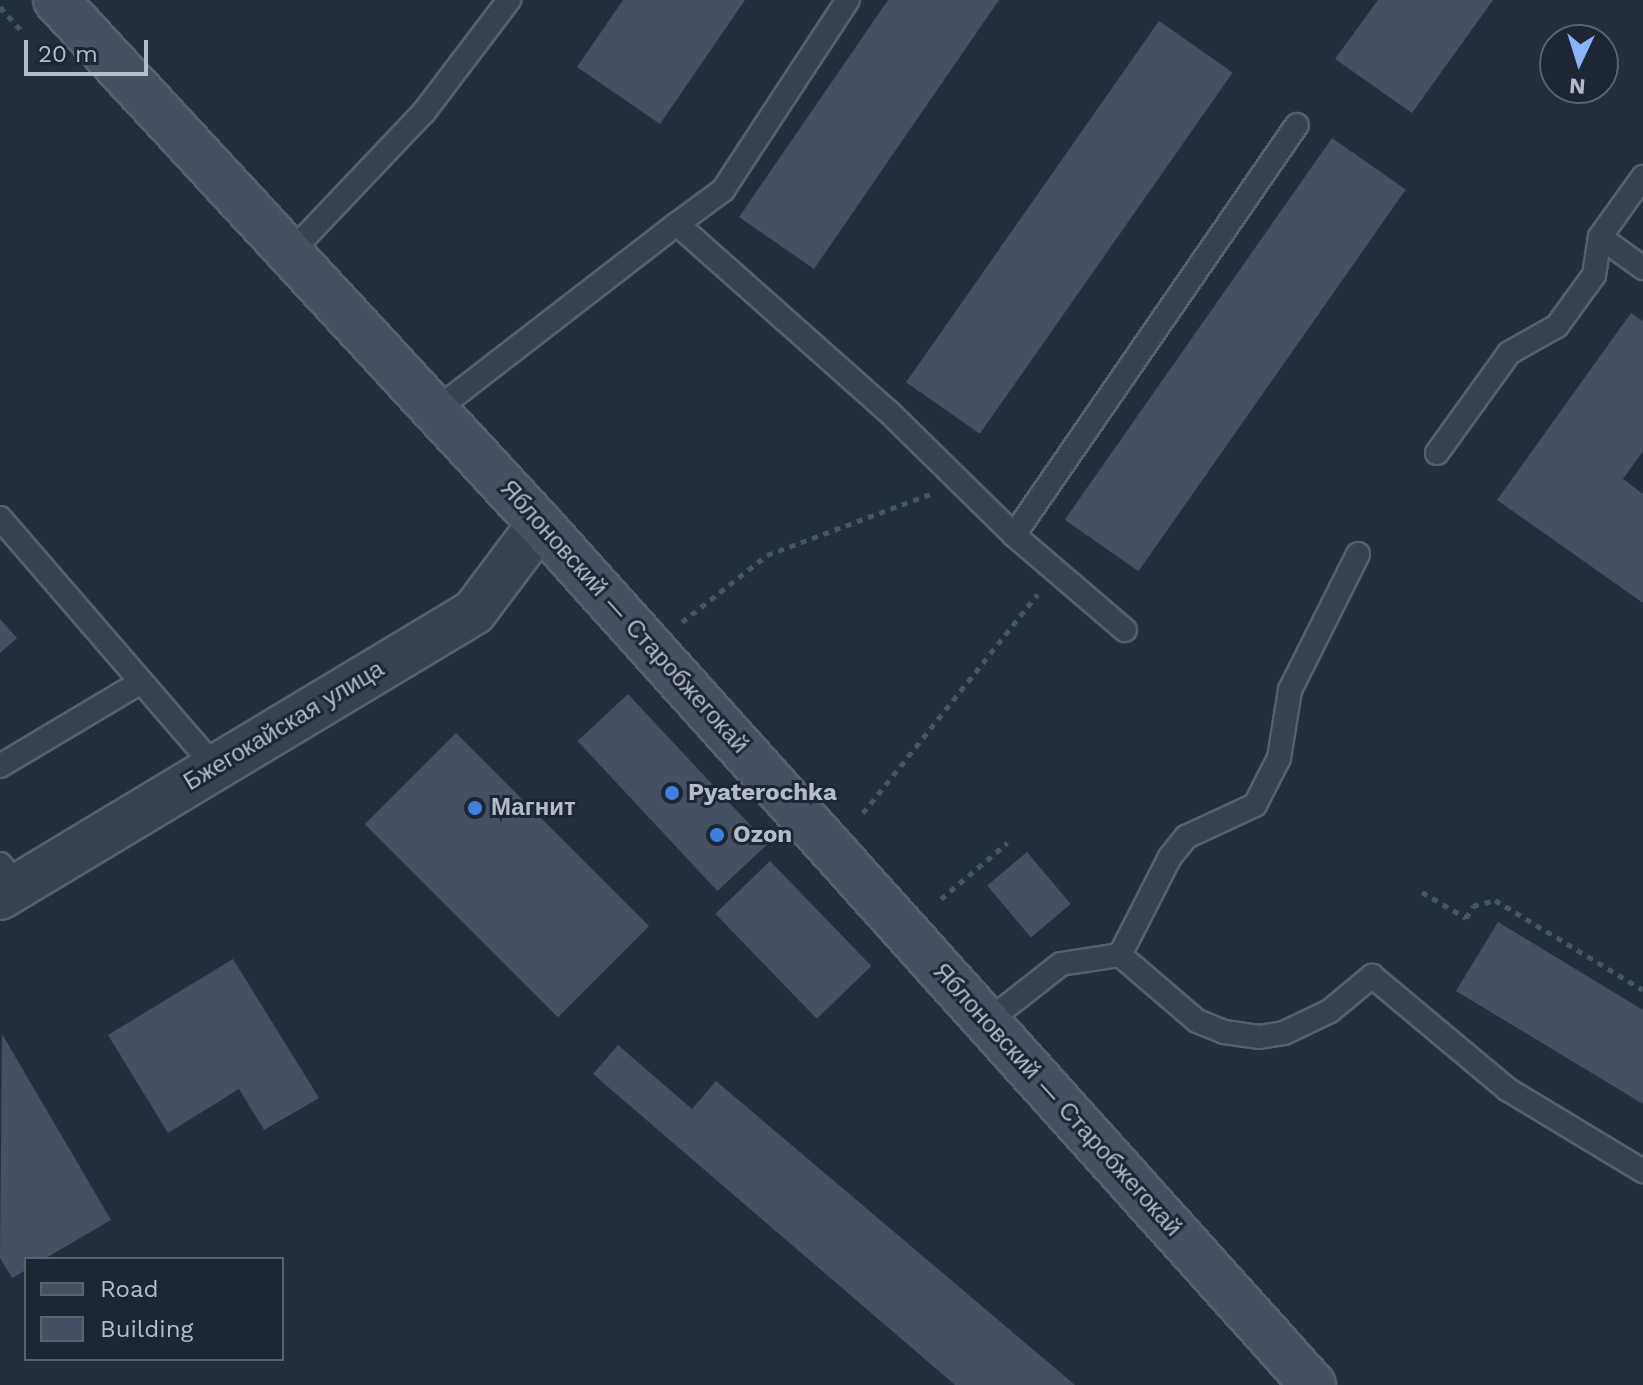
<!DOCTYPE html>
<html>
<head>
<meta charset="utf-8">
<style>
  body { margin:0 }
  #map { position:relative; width:1643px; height:1385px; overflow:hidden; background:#242f3e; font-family:"Work Sans",sans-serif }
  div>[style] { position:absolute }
  .building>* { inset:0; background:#455162; transform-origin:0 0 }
  .path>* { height:5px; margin-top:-2.5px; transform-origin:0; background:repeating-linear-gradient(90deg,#44595c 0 6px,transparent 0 12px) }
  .roads { filter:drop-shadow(2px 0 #565f6c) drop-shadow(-2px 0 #565f6c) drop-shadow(0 2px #565f6c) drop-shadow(0 -2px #565f6c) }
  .lane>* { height:22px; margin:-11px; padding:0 11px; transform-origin:11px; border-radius:11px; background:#38414e }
  .street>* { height:44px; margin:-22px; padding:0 22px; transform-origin:22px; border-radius:22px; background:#38414e }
  .secondary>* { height:44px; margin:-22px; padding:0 22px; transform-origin:22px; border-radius:22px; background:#465061 }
  .dots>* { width:22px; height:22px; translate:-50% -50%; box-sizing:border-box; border:4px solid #1d2633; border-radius:50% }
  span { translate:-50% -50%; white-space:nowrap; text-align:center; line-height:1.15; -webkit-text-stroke:6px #1d2633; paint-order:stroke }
  .street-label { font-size:24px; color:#b4bcc9 }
  .poi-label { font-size:24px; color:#b4bcc9; font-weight:700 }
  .left { translate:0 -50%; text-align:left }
  .legend { position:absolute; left:24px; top:1257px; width:260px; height:104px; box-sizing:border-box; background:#1d2633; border:2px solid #59626f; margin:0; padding:10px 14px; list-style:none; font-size:24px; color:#b4bcc9 }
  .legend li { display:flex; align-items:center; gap:16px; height:40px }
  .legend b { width:40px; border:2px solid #59626f }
  .north { position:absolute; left:1539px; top:24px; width:80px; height:80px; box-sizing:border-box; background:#1d2633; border:2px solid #59626f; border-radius:50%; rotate:184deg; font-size:22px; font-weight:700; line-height:32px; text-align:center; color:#b4bcc9 }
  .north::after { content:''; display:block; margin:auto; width:28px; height:36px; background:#8ab4f8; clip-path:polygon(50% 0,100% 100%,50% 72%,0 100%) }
  .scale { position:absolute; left:24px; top:40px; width:124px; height:36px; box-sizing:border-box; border:4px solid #b4bcc9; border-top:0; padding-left:10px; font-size:24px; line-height:28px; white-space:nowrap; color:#b4bcc9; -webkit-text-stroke:6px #1d2633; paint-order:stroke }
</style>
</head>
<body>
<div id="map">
  <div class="building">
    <div style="clip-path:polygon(623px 0,745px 0,660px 124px,577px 67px)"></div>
    <div style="clip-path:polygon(888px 0,999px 0,814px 269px,739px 217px)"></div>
    <div style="clip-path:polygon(1378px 0,1493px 0,1412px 113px,1335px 59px)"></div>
    <div style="left:1159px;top:21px;width:90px;height:441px;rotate:35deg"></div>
    <div style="left:1332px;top:138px;width:90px;height:466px;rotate:35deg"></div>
    <div style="clip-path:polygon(1631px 313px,1643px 321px,1643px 451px,1623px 479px,1643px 494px,1643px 603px,1497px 500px)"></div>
    <div style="clip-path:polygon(0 619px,17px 638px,0 653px)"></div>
    <div style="left:628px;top:694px;width:205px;height:69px;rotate:47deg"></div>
    <div style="left:456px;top:733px;width:273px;height:129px;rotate:45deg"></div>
    <div style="left:1027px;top:852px;width:68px;height:52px;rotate:50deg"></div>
    <div style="left:770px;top:861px;width:146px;height:76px;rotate:46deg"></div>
    <div style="clip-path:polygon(1498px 922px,1643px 1010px,1643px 1104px,1456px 991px)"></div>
    <div style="clip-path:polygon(233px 959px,319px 1098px,264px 1130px,239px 1089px,168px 1133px,108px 1035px)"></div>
    <div style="clip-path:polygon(2px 1034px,111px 1220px,44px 1259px,26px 1259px,26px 1270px,12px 1278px,0 1258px)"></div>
    <div style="clip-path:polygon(618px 1045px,692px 1109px,716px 1081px,1075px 1385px,955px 1385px,593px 1074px)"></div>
  </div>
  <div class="path">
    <div style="left:0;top:7px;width:31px;rotate:48deg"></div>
    <div style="left:682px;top:622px;width:108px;rotate:-38.2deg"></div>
    <div style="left:767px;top:555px;width:174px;rotate:-20.5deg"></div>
    <div style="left:863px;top:813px;width:280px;rotate:-51.4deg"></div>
    <div style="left:1422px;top:892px;width:51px;rotate:30.6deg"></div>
    <div style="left:1466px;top:918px;width:14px;rotate:-60deg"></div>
    <div style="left:1473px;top:906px;width:23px;rotate:-15deg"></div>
    <div style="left:1495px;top:900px;width:173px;rotate:31.3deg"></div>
    <div style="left:941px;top:899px;width:87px;rotate:-40.3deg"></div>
  </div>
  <div class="roads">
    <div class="lane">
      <div style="left:677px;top:224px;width:57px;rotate:-36.5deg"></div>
      <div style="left:723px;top:190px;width:227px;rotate:-56.7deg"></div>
      <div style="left:1600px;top:237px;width:53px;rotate:35.8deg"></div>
      <div style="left:291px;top:252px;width:193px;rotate:-46.5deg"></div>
      <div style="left:424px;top:112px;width:141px;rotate:-52.8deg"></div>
      <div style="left:436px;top:410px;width:304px;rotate:-37.7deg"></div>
      <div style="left:677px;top:224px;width:283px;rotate:41.6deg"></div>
      <div style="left:889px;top:412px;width:175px;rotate:44.5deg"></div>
      <div style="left:1014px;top:535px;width:146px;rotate:40.6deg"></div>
      <div style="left:1437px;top:453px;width:123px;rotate:-54.2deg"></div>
      <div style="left:1509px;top:353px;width:55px;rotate:-29.4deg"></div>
      <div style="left:1557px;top:326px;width:63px;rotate:-54deg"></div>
      <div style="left:1594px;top:275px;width:38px;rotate:-81deg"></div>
      <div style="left:1600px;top:237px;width:74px;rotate:-54.4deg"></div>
      <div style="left:0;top:518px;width:329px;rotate:49.2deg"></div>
      <div style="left:1014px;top:535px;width:498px;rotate:-55.4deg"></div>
      <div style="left:0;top:766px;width:164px;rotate:-30.8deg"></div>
      <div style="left:0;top:864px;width:29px;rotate:49deg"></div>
      <div style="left:1120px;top:955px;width:101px;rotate:40.6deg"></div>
      <div style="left:1197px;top:1021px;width:29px;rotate:22deg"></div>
      <div style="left:1224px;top:1032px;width:35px;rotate:8deg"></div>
      <div style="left:1259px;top:1037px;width:25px;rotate:-9deg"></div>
      <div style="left:1284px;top:1033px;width:51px;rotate:-25.6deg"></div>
      <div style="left:1330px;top:1011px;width:55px;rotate:-39.8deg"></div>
      <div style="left:1372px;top:976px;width:176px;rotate:39.9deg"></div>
      <div style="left:1507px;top:1089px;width:159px;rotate:31.1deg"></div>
      <div style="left:987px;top:1022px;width:94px;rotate:-38.1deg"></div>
      <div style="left:1061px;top:964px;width:60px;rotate:-8.7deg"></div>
      <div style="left:1120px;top:955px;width:110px;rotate:-63deg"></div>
      <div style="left:1170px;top:857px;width:26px;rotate:-51deg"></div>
      <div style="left:1186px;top:837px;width:76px;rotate:-24.9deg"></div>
      <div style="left:1255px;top:805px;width:53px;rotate:-62.9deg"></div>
      <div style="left:1279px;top:758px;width:69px;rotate:-80.8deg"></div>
      <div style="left:1290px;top:690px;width:152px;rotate:-63.4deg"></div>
    </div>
    <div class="street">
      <div style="left:0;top:897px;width:553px;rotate:-31.02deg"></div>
      <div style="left:474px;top:612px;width:110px;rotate:-53.1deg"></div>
    </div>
    <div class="secondary">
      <div style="left:56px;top:0;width:713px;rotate:47.27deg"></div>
      <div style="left:540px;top:524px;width:1157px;rotate:48.08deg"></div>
    </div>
  </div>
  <div class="dots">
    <div style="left:672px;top:793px;background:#3f7fe0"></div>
    <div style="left:475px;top:808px;background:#3f7fe0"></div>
    <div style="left:717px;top:835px;background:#3f7fe0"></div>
  </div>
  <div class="street-label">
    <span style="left:624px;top:617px;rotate:48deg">Яблоновский — Старобжегокай</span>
    <span style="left:284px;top:726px;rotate:-31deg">Бжегокайская улица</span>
    <span style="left:1057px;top:1100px;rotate:48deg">Яблоновский — Старобжегокай</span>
  </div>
  <div class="poi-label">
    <span class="left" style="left:688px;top:793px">Pyaterochka</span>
    <span class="left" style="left:491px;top:808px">Магнит</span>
    <span class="left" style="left:733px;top:835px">Ozon</span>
  </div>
  <ul class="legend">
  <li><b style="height:10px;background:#465061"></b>Road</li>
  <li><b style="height:22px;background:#455162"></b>Building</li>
  </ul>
  <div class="north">N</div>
  <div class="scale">20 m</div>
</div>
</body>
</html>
